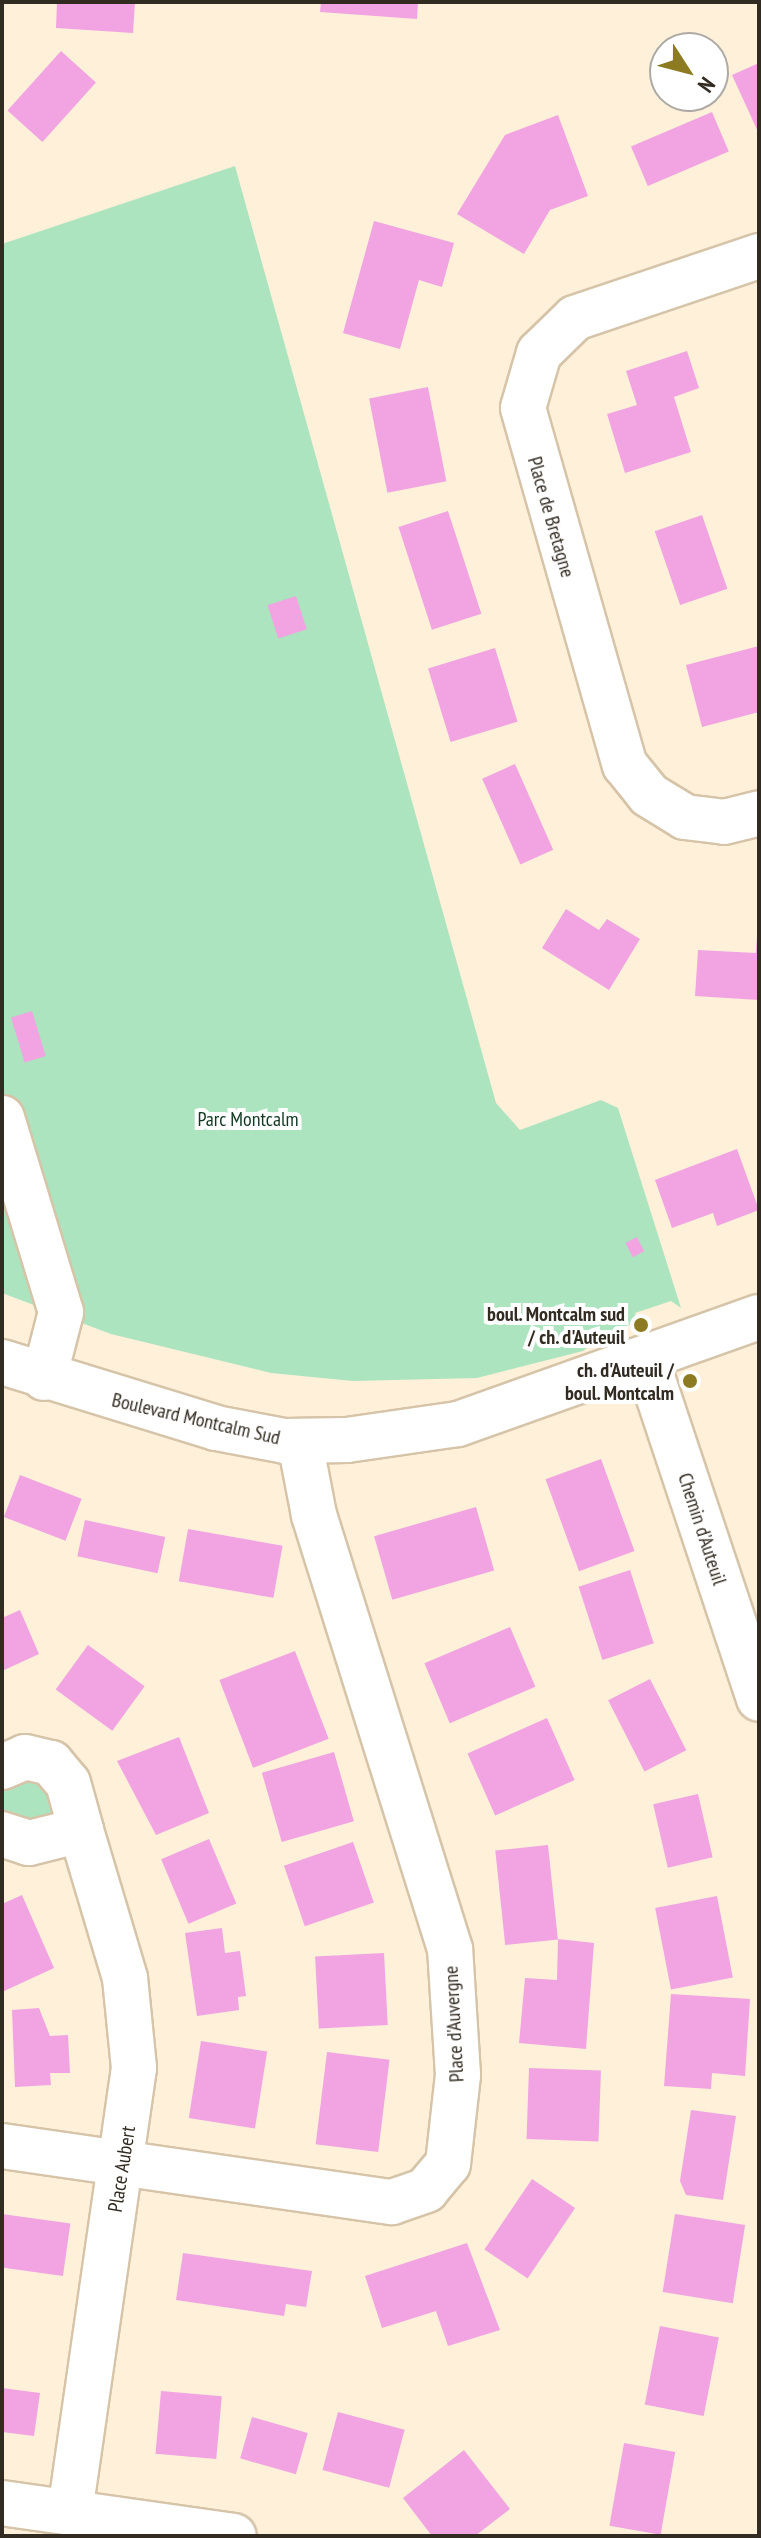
<!DOCTYPE html>
<html>
<head>
<meta charset="utf-8">
<style>
  body { margin:0 }
  #map { position:relative; width:761px; height:2538px; overflow:hidden; background:#fff0da; font-family:"PT Sans Narrow",sans-serif }
  div>[style] { position:absolute }
  .green>* { inset:0; background:#ace4bf }
  .building>* { inset:0; background:#f1a4e1; transform-origin:0 0 }
  .roads { filter:drop-shadow(2px 0 #d6c4a9) drop-shadow(-2px 0 #d6c4a9) drop-shadow(0 2px #d6c4a9) drop-shadow(0 -2px #d6c4a9) }
  .minor>* { height:44px; margin:-22px; padding:0 22px; transform-origin:22px; border-radius:22px; background:#fff }
  .dots>* { width:22px; height:22px; translate:-50% -50%; box-sizing:border-box; border:4px solid #fff; border-radius:50% }
  span { translate:-50% -50%; white-space:nowrap; text-align:center; line-height:1.15; -webkit-text-stroke:8px #fff; paint-order:stroke }
  .street-label { font-size:20px; color:#322b21 }
  .park-label { font-size:20px; color:#113922 }
  .poi-label { font-size:20px; color:#322b21; font-weight:700 }
  .right { translate:-100% -50%; text-align:right }
  .frame { position:absolute; inset:0; border:4px solid #322b21; pointer-events:none }
  .north { position:absolute; left:649px; top:32px; width:80px; height:80px; box-sizing:border-box; background:#fff; border:2px solid #adaaa6; border-radius:50%; rotate:126deg; font-size:22px; font-weight:700; line-height:32px; text-align:center; color:#322b21 }
  .north::after { content:''; display:block; margin:auto; width:28px; height:36px; background:#8d7b21; clip-path:polygon(50% 0,100% 100%,50% 72%,0 100%) }
</style>
</head>
<body>
<div id="map">
  <div class="green">
    <div style="clip-path:polygon(235px 166px,496px 1103px,520px 1130px,601px 1100px,618px 1108px,681px 1308px,671px 1301px,635px 1313px,638px 1322px,608px 1332px,583px 1351px,477px 1378px,353px 1381px,271px 1373px,111px 1334px,2px 1293px,2px 244px)"></div>
    <div style="clip-path:polygon(33px 1769px,60px 1814px,35px 1828px,2px 1812px,2px 1785px)"></div>
  </div>
  <div class="building">
    <div style="clip-path:polygon(57px 2px,135px 2px,133px 33px,56px 28px)"></div>
    <div style="clip-path:polygon(321px 2px,418px 2px,417px 19px,320px 12px)"></div>
    <div style="left:61px;top:51px;width:47px;height:80px;rotate:42deg"></div>
    <div style="clip-path:polygon(759px 63px,759px 134px,732px 75px)"></div>
    <div style="left:712px;top:112px;width:43px;height:88px;rotate:67deg"></div>
    <div style="clip-path:polygon(558px 115px,588px 196px,550px 210px,524px 254px,457px 214px,505px 135px)"></div>
    <div style="clip-path:polygon(374px 221px,454px 243px,442px 287px,419px 280px,400px 349px,343px 333px)"></div>
    <div style="clip-path:polygon(687px 351px,699px 388px,674px 397px,691px 452px,625px 473px,607px 414px,637px 405px,626px 371px)"></div>
    <div style="left:428px;top:387px;width:96px;height:60px;rotate:79deg"></div>
    <div style="left:448px;top:511px;width:108px;height:52px;rotate:72deg"></div>
    <div style="left:702px;top:515px;width:78px;height:50px;rotate:71deg"></div>
    <div style="left:296px;top:596px;width:35px;height:30px;rotate:72deg"></div>
    <div style="clip-path:polygon(759px 646px,759px 712px,702px 727px,686px 665px)"></div>
    <div style="left:495px;top:648px;width:77px;height:70px;rotate:73deg"></div>
    <div style="left:515px;top:764px;width:94px;height:36px;rotate:66deg"></div>
    <div style="clip-path:polygon(566px 909px,599px 930px,607px 919px,640px 939px,609px 990px,542px 948px)"></div>
    <div style="clip-path:polygon(757px 936px,759px 1000px,695px 996px,698px 950px,756px 953px)"></div>
    <div style="left:32px;top:1011px;width:47px;height:22px;rotate:73deg"></div>
    <div style="clip-path:polygon(737px 1149px,759px 1210px,717px 1226px,713px 1213px,672px 1228px,655px 1180px)"></div>
    <div style="left:637px;top:1237px;width:16px;height:13px;rotate:63deg"></div>
    <div style="left:601px;top:1459px;width:98px;height:59px;rotate:70deg"></div>
    <div style="left:20px;top:1475px;width:66px;height:45px;rotate:21deg"></div>
    <div style="left:476px;top:1507px;width:66px;height:106px;rotate:74deg"></div>
    <div style="left:85px;top:1520px;width:82px;height:37px;rotate:12deg"></div>
    <div style="left:188px;top:1529px;width:96px;height:53px;rotate:10deg"></div>
    <div style="left:630px;top:1570px;width:77px;height:54px;rotate:72deg"></div>
    <div style="clip-path:polygon(20px 1610px,39px 1654px,2px 1671px,2px 1618px)"></div>
    <div style="left:510px;top:1627px;width:65px;height:93px;rotate:67deg"></div>
    <div style="left:88px;top:1645px;width:70px;height:55px;rotate:36deg"></div>
    <div style="left:295px;top:1651px;width:94px;height:81px;rotate:69deg"></div>
    <div style="left:650px;top:1679px;width:80px;height:47px;rotate:63deg"></div>
    <div style="left:547px;top:1718px;width:68px;height:87px;rotate:66deg"></div>
    <div style="clip-path:polygon(179px 1737px,209px 1813px,156px 1835px,117px 1761px)"></div>
    <div style="left:334px;top:1752px;width:72px;height:75px;rotate:74deg"></div>
    <div style="left:698px;top:1794px;width:65px;height:46px;rotate:77deg"></div>
    <div style="left:209px;top:1839px;width:70px;height:52px;rotate:67deg"></div>
    <div style="left:353px;top:1842px;width:64px;height:73px;rotate:71deg"></div>
    <div style="left:548px;top:1845px;width:95px;height:53px;rotate:84deg"></div>
    <div style="clip-path:polygon(22px 1895px,54px 1968px,2px 1992px,2px 1904px)"></div>
    <div style="left:717px;top:1896px;width:83px;height:63px;rotate:79deg"></div>
    <div style="clip-path:polygon(222px 1928px,225px 1953px,240px 1951px,246px 1996px,238px 1997px,239px 2010px,197px 2016px,185px 1933px)"></div>
    <div style="clip-path:polygon(558px 1939px,594px 1943px,586px 2049px,519px 2043px,525px 1978px,557px 1980px)"></div>
    <div style="left:384px;top:1953px;width:72px;height:69px;rotate:87deg"></div>
    <div style="clip-path:polygon(671px 1994px,750px 1999px,745px 2076px,712px 2073px,711px 2089px,664px 2086px)"></div>
    <div style="clip-path:polygon(39px 2008px,50px 2036px,68px 2035px,70px 2073px,50px 2073px,51px 2085px,15px 2087px,12px 2010px)"></div>
    <div style="left:201px;top:2041px;width:67px;height:78px;rotate:9deg"></div>
    <div style="left:327px;top:2052px;width:63px;height:93px;rotate:7deg"></div>
    <div style="left:529px;top:2068px;width:72px;height:71px;rotate:2deg"></div>
    <div style="clip-path:polygon(691px 2110px,736px 2116px,723px 2200px,686px 2195px,680px 2181px)"></div>
    <div style="left:532px;top:2179px;width:52px;height:85px;rotate:34deg"></div>
    <div style="left:2px;top:2214px;width:69px;height:53px;rotate:8deg"></div>
    <div style="left:675px;top:2214px;width:71px;height:79px;rotate:9deg"></div>
    <div style="clip-path:polygon(467px 2243px,500px 2330px,448px 2346px,436px 2311px,382px 2328px,365px 2276px)"></div>
    <div style="clip-path:polygon(183px 2253px,312px 2271px,306px 2307px,286px 2304px,284px 2316px,176px 2300px)"></div>
    <div style="left:660px;top:2326px;width:60px;height:80px;rotate:11deg"></div>
    <div style="clip-path:polygon(2px 2388px,40px 2393px,34px 2436px,2px 2432px)"></div>
    <div style="left:161px;top:2391px;width:61px;height:63px;rotate:5deg"></div>
    <div style="left:338px;top:2412px;width:69px;height:60px;rotate:15deg"></div>
    <div style="left:252px;top:2417px;width:58px;height:43px;rotate:16deg"></div>
    <div style="left:624px;top:2443px;width:52px;height:84px;rotate:10deg"></div>
    <div style="clip-path:polygon(464px 2450px,510px 2509px,475px 2536px,432px 2536px,403px 2498px)"></div>
  </div>
  <div class="roads">
    <div class="minor">
      <div style="left:759px;top:256px;width:194px;rotate:161.4deg"></div>
      <div style="left:575px;top:318px;width:50px;rotate:135.8deg"></div>
      <div style="left:539px;top:353px;width:57px;rotate:106.2deg"></div>
      <div style="left:523px;top:408px;width:371px;rotate:74.1deg"></div>
      <div style="left:625px;top:765px;width:38px;rotate:51deg"></div>
      <div style="left:649px;top:795px;width:42px;rotate:31.4deg"></div>
      <div style="left:685px;top:817px;width:39px;rotate:7deg"></div>
      <div style="left:724px;top:822px;width:36px;rotate:-14deg"></div>
      <div style="left:2px;top:1118px;width:203px;rotate:73.1deg"></div>
      <div style="left:61px;top:1312px;width:68px;rotate:104.4deg"></div>
      <div style="left:646px;top:1359px;width:358px;rotate:71.6deg"></div>
      <div style="left:2px;top:1362px;width:224px;rotate:17.1deg"></div>
      <div style="left:216px;top:1428px;width:70px;rotate:10.7deg"></div>
      <div style="left:285px;top:1441px;width:62px;rotate:-0.9deg"></div>
      <div style="left:347px;top:1440px;width:112px;rotate:-8.2deg"></div>
      <div style="left:458px;top:1424px;width:319px;rotate:-19.6deg"></div>
      <div style="left:2px;top:1767px;width:25px;rotate:-23deg"></div>
      <div style="left:25px;top:1757px;width:27px;rotate:13deg"></div>
      <div style="left:51px;top:1763px;width:26px;rotate:50deg"></div>
      <div style="left:68px;top:1783px;width:49px;rotate:74.5deg"></div>
      <div style="left:81px;top:1830px;width:54px;rotate:166deg"></div>
      <div style="left:29px;top:1843px;width:28px;rotate:-162deg"></div>
      <div style="left:2px;top:2146px;width:394px;rotate:8.2deg"></div>
      <div style="left:392px;top:2202px;width:36px;rotate:-19deg"></div>
      <div style="left:426px;top:2190px;width:34px;rotate:-50deg"></div>
      <div style="left:448px;top:2164px;width:90px;rotate:-83.6deg"></div>
      <div style="left:458px;top:2075px;width:126px;rotate:-93.6deg"></div>
      <div style="left:450px;top:1949px;width:455px;rotate:-107.4deg"></div>
      <div style="left:314px;top:1515px;width:74px;rotate:-100.9deg"></div>
      <div style="left:2px;top:2503px;width:234px;rotate:8.1deg"></div>
      <div style="left:70px;top:2512px;width:449px;rotate:-81.8deg"></div>
      <div style="left:134px;top:2068px;width:90px;rotate:-95.7deg"></div>
      <div style="left:125px;top:1978px;width:154px;rotate:-106.6deg"></div>
    </div>
  </div>
  <div class="dots">
    <div style="left:641px;top:1325px;background:#8d7b21"></div>
    <div style="left:690px;top:1381px;background:#8d7b21"></div>
  </div>
  <div class="street-label">
    <span style="left:551px;top:517px;rotate:74deg">Place de Bretagne</span>
    <span style="left:196px;top:1419px;rotate:13deg">Boulevard Montcalm Sud</span>
    <span style="left:702px;top:1529px;rotate:72deg">Chemin d'Auteuil</span>
    <span style="left:454px;top:2024px;rotate:-93deg">Place d'Auvergne</span>
    <span style="left:122px;top:2169px;rotate:-81deg">Place Aubert</span>
  </div>
  <div class="park-label">
    <span style="left:248px;top:1119px">Parc Montcalm</span>
  </div>
  <div class="poi-label">
    <span class="right" style="left:625px;top:1326px">boul. Montcalm sud<br>/ ch. d'Auteuil</span>
    <span class="right" style="left:674px;top:1382px">ch. d'Auteuil /<br>boul. Montcalm</span>
  </div>
  <div class="frame"></div>
  <div class="north">N</div>
</div>
</body>
</html>
